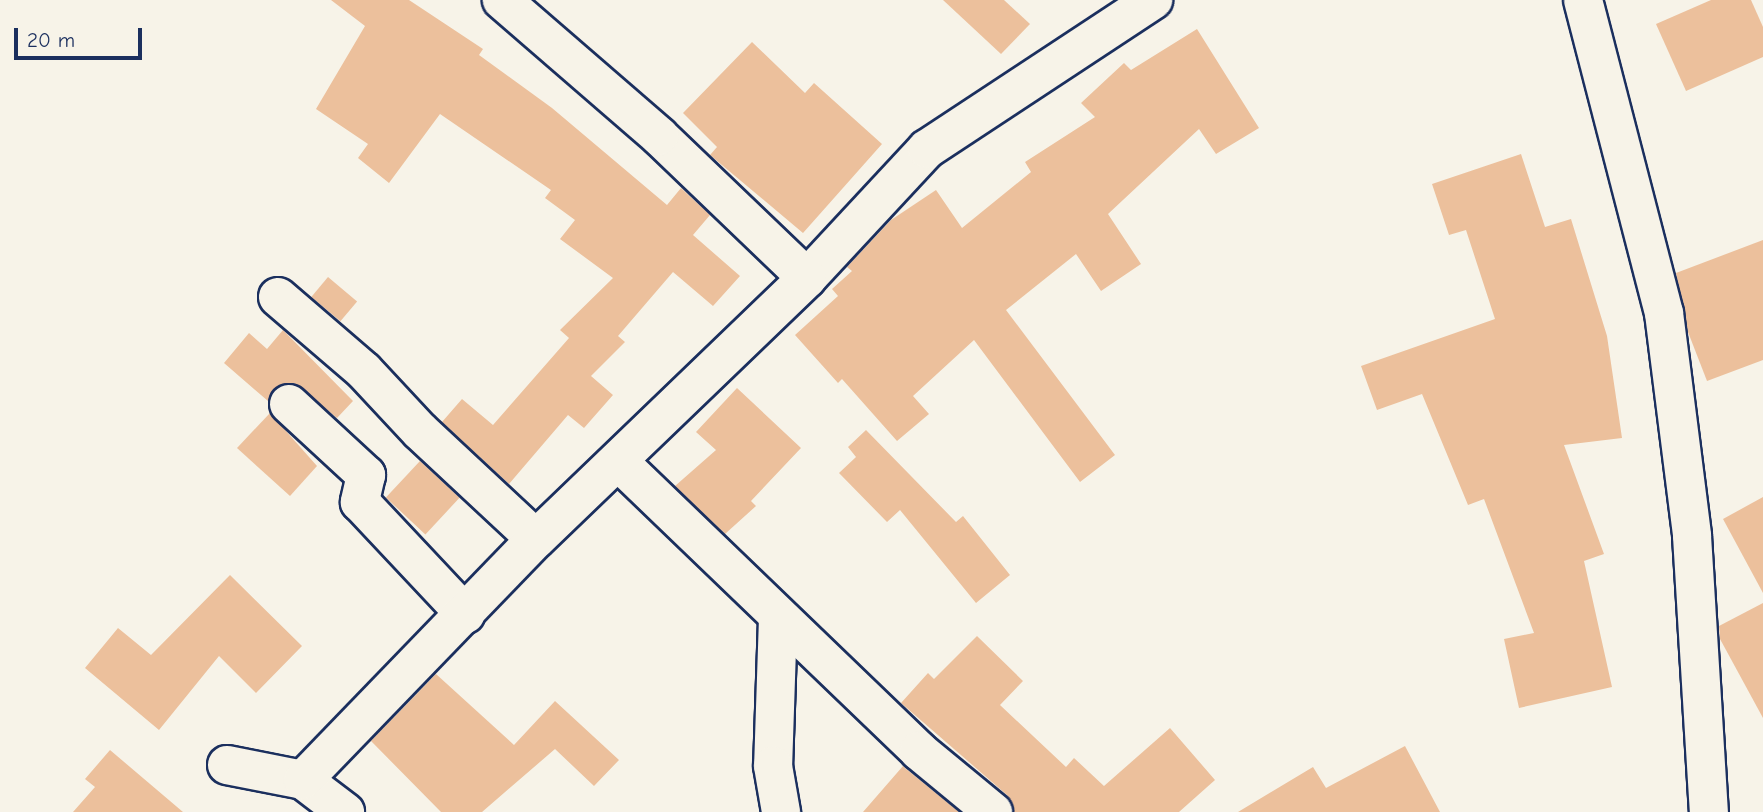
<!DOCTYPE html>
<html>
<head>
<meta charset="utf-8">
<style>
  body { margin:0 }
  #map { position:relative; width:1763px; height:812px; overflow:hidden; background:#f7f3e8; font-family:"Comic Neue",sans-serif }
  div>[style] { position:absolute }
  .building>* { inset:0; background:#ecc09c; transform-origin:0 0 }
  .roads { filter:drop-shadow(2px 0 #1b2f5e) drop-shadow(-2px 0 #1b2f5e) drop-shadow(0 2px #1b2f5e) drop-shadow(0 -2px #1b2f5e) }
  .street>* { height:38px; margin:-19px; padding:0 19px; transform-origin:19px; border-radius:19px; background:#f7f3e8 }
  span { translate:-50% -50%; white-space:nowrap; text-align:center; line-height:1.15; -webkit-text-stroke:7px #f7f3e8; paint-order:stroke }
  .scale { position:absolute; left:14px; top:28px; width:128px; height:32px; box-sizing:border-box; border:4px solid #1b2f5e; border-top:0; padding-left:9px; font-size:21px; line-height:24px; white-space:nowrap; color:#1b2f5e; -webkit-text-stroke:5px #f7f3e8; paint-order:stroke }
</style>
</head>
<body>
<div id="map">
  <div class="building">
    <div style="clip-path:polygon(331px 0,409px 0,483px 49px,479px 55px,552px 108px,667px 205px,681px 188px,710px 215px,693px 235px,740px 276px,713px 306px,673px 272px,618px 336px,625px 342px,591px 376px,613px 395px,584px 428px,568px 415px,509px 484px,442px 422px,462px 399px,493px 425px,569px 338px,560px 330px,613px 278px,560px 239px,575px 220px,545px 198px,551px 190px,440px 114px,389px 183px,358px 158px,368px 144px,316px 109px,365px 26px)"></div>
    <div style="clip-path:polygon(943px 0,1004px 0,1030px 24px,1001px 54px)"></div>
    <div style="clip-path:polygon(1711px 0,1751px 0,1763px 27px,1763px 57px,1686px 91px,1656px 24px)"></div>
    <div style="clip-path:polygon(1197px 29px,1259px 128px,1216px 154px,1199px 129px,1108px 214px,1141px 264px,1101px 291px,1076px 254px,1006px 310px,1115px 455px,1080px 482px,974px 340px,913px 396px,929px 414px,897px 441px,842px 379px,838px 383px,795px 335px,838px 296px,832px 289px,852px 271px,847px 267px,891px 220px,936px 190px,962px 228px,1031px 172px,1025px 162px,1095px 117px,1081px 103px,1124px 63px,1131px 70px)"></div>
    <div style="clip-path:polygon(752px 42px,805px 93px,814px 83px,882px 144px,803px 233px,710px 155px,717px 147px,683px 113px)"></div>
    <div style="clip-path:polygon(1521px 154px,1545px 227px,1571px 219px,1607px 336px,1622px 438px,1564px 445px,1604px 554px,1584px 561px,1612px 687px,1519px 708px,1504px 639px,1534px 633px,1484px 499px,1468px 505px,1422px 394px,1377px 410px,1361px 366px,1495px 319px,1466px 230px,1449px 235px,1432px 184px)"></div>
    <div style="clip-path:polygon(1763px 240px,1763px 360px,1707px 381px,1688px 332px,1676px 273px)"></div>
    <div style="left:328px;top:277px;width:38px;height:26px;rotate:40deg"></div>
    <div style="clip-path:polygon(283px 330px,353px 401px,337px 418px,294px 383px,273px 389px,268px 401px,224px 363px,249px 333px,267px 349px)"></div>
    <div style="clip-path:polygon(737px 388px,801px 448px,751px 501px,756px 506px,725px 534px,675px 486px,716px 450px,696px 432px)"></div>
    <div style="clip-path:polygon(270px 413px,317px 466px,290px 496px,237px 448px)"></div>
    <div style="clip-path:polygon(866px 430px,956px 522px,963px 516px,1010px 575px,976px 603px,900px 510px,887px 522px,839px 473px,856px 457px,848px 447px)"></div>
    <div style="left:420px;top:461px;width:54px;height:50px;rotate:43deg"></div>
    <div style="clip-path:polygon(1763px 497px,1763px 593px,1723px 519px)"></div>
    <div style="clip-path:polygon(230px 575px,302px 646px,256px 693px,219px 656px,159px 730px,85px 668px,118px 628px,151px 655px)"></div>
    <div style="clip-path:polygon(1763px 603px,1763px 718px,1720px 639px,1719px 626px)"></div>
    <div style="clip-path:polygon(977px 636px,1023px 681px,1000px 705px,1066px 767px,1074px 758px,1104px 786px,1170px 728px,1215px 780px,1179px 812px,1014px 812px,1007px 795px,901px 703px,928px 673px,934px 679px)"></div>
    <div style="clip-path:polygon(436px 674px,514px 745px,555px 701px,619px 760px,594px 786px,555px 749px,482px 812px,441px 812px,371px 741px)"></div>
    <div style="clip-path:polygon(1405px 746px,1440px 812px,1238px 812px,1313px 767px,1326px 788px)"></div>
    <div style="clip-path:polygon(110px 750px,183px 812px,73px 812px,95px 787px,85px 779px)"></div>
    <div style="clip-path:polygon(903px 766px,905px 768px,959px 812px,863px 812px)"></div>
  </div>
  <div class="roads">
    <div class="street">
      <div style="left:1583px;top:0;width:323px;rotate:75.5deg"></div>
      <div style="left:1664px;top:313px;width:225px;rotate:82.8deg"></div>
      <div style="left:1692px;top:536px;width:277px;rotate:86.5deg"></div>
      <div style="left:807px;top:278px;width:176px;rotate:-47.1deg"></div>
      <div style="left:927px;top:149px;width:271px;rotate:-33.4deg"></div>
      <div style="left:278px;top:297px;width:113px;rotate:40.7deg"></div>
      <div style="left:364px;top:371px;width:82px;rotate:47deg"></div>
      <div style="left:420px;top:431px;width:158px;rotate:43deg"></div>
      <div style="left:289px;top:404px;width:105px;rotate:42.7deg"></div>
      <div style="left:366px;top:475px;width:28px;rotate:103deg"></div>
      <div style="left:360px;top:502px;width:154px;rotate:46.8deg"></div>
      <div style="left:619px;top:462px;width:417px;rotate:43.9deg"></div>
      <div style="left:919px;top:751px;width:96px;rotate:39.5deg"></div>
      <div style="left:778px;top:618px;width:148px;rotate:91.9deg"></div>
      <div style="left:773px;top:766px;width:47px;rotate:80.1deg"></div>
      <div style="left:227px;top:765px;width:77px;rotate:11.2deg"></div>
      <div style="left:303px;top:780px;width:53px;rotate:37.3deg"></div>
      <div style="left:303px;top:780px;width:335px;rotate:-46deg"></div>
      <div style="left:536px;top:539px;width:376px;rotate:-43.9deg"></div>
      <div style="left:807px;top:278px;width:205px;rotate:-136.2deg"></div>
      <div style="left:659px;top:136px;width:208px;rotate:-139.1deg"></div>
    </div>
  </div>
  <div class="scale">20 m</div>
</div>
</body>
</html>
